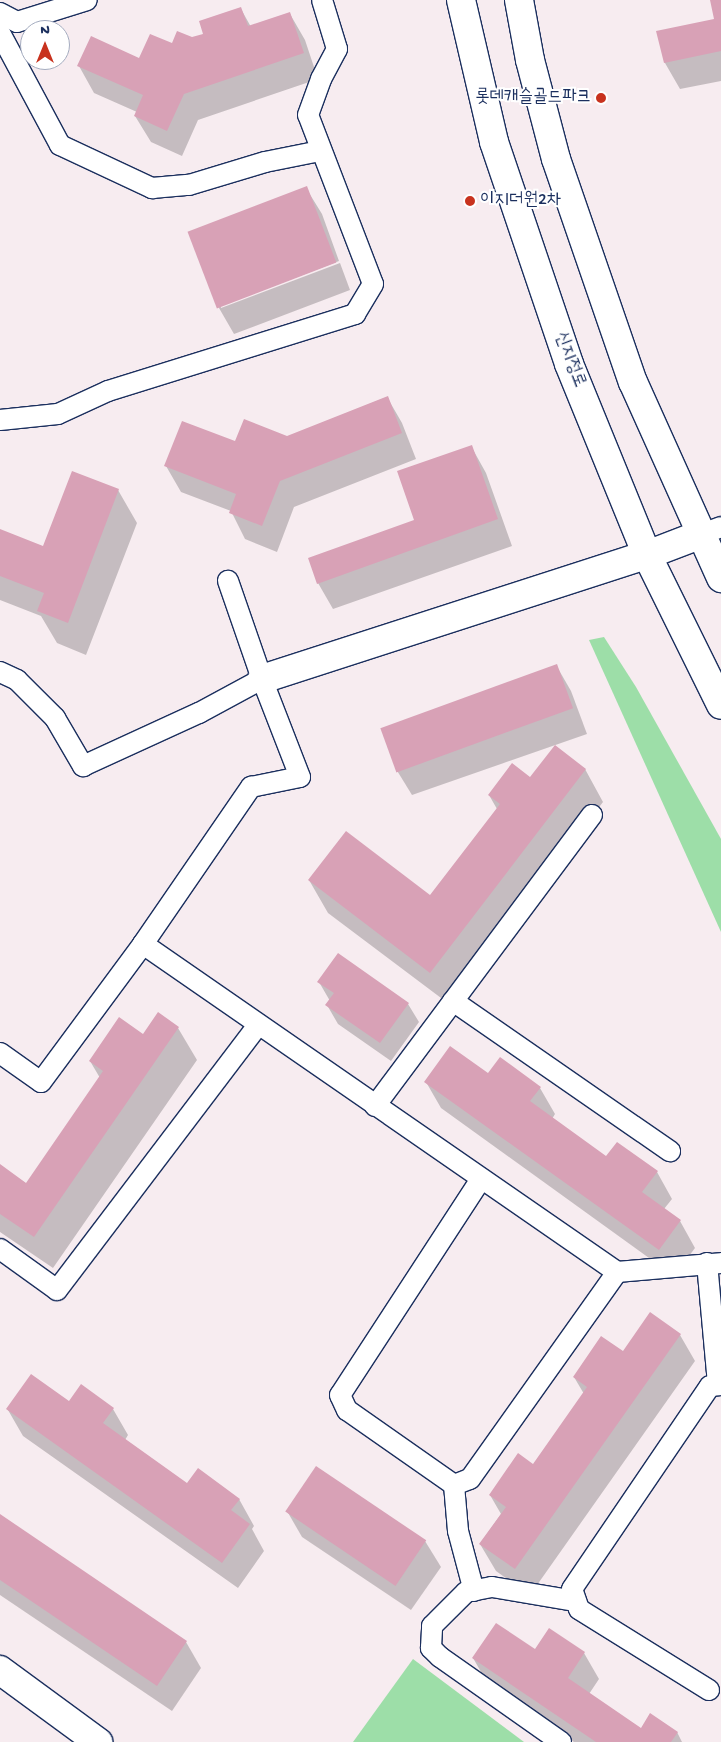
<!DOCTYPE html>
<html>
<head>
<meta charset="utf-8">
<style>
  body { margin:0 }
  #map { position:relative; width:721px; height:1742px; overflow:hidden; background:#f7ecf0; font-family:"Gochi Hand","Poor Story",sans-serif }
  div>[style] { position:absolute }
  .green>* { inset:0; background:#9ddea8 }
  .shadow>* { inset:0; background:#0003 }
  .building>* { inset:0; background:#d8a1b6; transform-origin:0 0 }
  .roads { filter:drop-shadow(1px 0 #1b2f5e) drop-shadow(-1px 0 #1b2f5e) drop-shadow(0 1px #1b2f5e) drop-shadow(0 -1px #1b2f5e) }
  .service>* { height:20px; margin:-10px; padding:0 10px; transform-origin:10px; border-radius:10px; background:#fff }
  .minor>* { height:28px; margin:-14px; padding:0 14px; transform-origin:14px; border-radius:14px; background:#fff }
  .tertiary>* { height:28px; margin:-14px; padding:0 14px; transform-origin:14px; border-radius:14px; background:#fff }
  .dots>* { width:14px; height:14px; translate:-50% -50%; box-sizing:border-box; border:2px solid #fff; border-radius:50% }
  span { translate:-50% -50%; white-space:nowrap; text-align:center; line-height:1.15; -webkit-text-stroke:4px #fff; paint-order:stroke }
  .poi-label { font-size:18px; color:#1b2f5e }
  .right { translate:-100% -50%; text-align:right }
  .left { translate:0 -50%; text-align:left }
  .street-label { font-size:18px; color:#1b2f5e }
  .north { position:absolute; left:20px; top:20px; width:50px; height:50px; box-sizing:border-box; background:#fff; border:1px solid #a4acbf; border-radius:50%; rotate:0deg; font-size:14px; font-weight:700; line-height:20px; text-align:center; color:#1b2f5e }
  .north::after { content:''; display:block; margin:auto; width:18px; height:22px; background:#c8321e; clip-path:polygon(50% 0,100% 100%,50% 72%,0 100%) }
</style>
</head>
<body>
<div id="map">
  <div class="green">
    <div style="clip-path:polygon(604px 637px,636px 687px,721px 839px,721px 932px,589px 640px)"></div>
    <div style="clip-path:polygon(413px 1659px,524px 1742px,353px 1742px)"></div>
  </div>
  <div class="shadow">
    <div style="clip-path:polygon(711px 0,721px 0,721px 81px,680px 89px,665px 63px,658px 32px,715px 20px)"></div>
    <div style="clip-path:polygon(241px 9px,251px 27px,290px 14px,305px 40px,318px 79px,198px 120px,182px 156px,151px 142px,135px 116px,137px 112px,94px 93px,79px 66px,140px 59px,173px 45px,205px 34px)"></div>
    <div style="clip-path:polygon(306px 188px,322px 214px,339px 261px,221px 306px,221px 308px,340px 263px,350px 290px,234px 334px,219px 308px,190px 232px)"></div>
    <div style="clip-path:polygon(387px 397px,402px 423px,416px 459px,294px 507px,277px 552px,245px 539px,231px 511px,181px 492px,166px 466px,236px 442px,287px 437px)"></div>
    <div style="clip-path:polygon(471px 446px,486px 473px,512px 546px,333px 609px,318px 583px,416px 521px)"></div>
    <div style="clip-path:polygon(118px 490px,137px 523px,86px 655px,57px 643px,41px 616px,0 600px,0 531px,44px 547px)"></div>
    <div style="clip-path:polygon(556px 665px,571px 691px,587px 734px,412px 795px,396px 769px)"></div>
    <div style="clip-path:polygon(585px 769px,603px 802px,449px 1004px,328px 913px,309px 880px,430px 897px,497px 809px,489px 795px,530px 779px)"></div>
    <div style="clip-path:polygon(319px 982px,408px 1004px,419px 1022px,391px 1061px,338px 1024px,327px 1005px,330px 1001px)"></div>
    <div style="clip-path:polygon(178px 1028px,197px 1060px,53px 1268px,0 1232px,0 1166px,27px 1184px,100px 1078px,90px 1061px,143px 1036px)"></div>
    <div style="clip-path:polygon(488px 1075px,540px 1088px,555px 1114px,552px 1119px,607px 1158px,657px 1172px,672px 1199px,664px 1209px,680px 1221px,695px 1248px,674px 1276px,441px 1108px,426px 1082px)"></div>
    <div style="clip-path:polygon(680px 1335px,695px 1361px,530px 1595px,496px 1571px,480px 1544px,501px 1514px,490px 1495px,533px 1465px,584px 1394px,574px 1377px,623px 1353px)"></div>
    <div style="clip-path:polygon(70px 1403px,113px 1409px,128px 1435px,125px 1440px,188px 1485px,239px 1499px,254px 1526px,252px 1529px,264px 1551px,238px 1588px,23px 1436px,8px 1410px)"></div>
    <div style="clip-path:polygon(287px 1511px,425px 1541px,441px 1567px,411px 1610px,302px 1537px)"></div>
    <div style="clip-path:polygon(0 1516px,186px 1642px,201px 1668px,172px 1711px,0 1595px)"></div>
    <div style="clip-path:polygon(535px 1650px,584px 1653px,599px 1679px,589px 1694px,641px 1729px,677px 1732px,682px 1742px,574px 1742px,488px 1684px,473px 1658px)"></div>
  </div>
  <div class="building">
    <div style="clip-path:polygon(710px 0,721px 0,721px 51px,664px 63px,656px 31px,714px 19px)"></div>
    <div style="clip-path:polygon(241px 7px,248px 26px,290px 12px,304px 53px,184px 94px,167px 131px,134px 116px,143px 95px,77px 66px,91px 36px,139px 58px,150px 34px,172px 43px,177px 31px,192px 37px,203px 34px,199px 21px)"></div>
    <div style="left:307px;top:186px;width:82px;height:128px;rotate:69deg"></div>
    <div style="clip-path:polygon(388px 396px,402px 433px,280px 481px,262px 526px,229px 513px,236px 494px,164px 466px,182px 421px,235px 441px,244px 419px,287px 436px)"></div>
    <div style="clip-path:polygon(472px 445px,498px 519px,317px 584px,308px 558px,414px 520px,397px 471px)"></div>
    <div style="clip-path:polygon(72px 471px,119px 489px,68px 623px,37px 611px,44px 593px,0 576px,0 529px,43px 546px)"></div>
    <div style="left:557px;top:664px;width:47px;height:188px;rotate:70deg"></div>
    <div style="clip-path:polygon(555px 745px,586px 769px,430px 973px,308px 880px,346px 831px,430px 895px,500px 804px,488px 795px,512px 763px,530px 777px)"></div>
    <div style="clip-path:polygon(338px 953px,409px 1003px,380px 1043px,325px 1005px,334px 993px,317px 982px)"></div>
    <div style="clip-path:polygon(158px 1012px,179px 1027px,34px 1237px,0 1214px,0 1164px,26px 1183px,103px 1071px,89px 1061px,119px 1017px,143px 1034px)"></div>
    <div style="clip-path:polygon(450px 1046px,488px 1073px,500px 1057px,541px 1087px,530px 1101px,606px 1156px,617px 1142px,658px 1171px,642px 1192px,681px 1220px,659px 1250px,424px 1082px)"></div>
    <div style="clip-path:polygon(650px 1312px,681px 1334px,515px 1569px,479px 1544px,506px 1507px,489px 1495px,518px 1453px,533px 1464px,587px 1387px,573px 1377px,601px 1336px,623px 1351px)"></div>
    <div style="clip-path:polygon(31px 1374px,69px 1401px,81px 1384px,114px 1408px,103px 1423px,187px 1483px,198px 1468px,240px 1499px,231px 1510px,250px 1524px,222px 1563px,6px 1409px)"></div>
    <div style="left:316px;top:1466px;width:133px;height:55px;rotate:34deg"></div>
    <div style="clip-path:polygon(0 1514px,187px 1641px,157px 1686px,0 1580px)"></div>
    <div style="clip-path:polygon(496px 1623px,535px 1649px,549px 1628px,585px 1652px,568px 1678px,641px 1728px,650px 1713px,678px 1732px,671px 1742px,596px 1742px,472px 1658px)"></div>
  </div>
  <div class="roads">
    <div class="service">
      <div style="left:0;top:13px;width:19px;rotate:28deg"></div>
      <div style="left:17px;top:22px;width:73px;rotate:-17.4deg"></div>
      <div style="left:0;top:33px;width:127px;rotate:61.8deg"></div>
      <div style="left:60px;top:145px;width:102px;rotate:25.1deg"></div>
      <div style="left:152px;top:188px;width:37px;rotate:-5deg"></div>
      <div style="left:189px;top:185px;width:79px;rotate:-16.8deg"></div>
      <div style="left:265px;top:162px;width:56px;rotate:-11.3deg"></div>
      <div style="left:0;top:420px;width:58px;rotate:-5.9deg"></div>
      <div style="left:58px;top:414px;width:55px;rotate:-24.7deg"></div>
      <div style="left:108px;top:391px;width:259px;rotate:-17.3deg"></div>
      <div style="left:355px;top:314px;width:35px;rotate:-59deg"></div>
      <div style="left:373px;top:284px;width:181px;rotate:-111deg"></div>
      <div style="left:308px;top:115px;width:38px;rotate:-70deg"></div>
      <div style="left:321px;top:79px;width:34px;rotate:-62deg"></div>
      <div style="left:337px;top:49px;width:51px;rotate:-107deg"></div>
      <div style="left:702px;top:534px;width:20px;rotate:-20deg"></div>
      <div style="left:0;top:672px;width:19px;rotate:25deg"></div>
      <div style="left:17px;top:680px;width:54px;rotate:45deg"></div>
      <div style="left:55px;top:718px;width:56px;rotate:59.7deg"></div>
      <div style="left:83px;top:766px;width:128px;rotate:-24.6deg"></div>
      <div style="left:199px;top:713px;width:72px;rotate:-28.4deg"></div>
      <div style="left:143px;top:944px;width:576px;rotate:34.68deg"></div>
      <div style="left:617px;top:1272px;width:104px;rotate:-4.9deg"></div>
      <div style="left:453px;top:1001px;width:264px;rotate:34.7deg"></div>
      <div style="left:0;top:1053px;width:50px;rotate:35.3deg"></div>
      <div style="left:41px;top:1082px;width:172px;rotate:-53.5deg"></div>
      <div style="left:143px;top:944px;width:191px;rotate:-55.5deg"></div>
      <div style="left:251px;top:787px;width:50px;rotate:-11.5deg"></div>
      <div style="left:300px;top:777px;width:105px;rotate:-111.2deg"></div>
      <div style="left:262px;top:679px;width:104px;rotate:-109.1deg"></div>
      <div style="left:375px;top:1106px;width:363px;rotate:-53.3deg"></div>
      <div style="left:481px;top:1179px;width:258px;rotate:123.1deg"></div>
      <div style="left:340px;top:1395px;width:17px;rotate:65deg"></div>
      <div style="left:347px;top:1410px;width:131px;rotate:35deg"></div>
      <div style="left:454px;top:1485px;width:17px;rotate:-21deg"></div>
      <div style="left:470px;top:1479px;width:254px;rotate:-54.6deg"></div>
      <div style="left:0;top:1249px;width:70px;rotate:35.7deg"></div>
      <div style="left:57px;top:1290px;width:333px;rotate:-52.8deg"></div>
      <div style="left:707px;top:1263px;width:122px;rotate:84.8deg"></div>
      <div style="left:454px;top:1485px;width:46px;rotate:85deg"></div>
      <div style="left:458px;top:1531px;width:62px;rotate:75.1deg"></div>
      <div style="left:709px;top:1690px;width:153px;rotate:-148.1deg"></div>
      <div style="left:579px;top:1609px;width:21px;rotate:-109deg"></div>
      <div style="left:572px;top:1589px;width:245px;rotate:-55.8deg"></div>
      <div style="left:710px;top:1386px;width:11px;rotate:-5deg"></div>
      <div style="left:561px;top:1742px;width:148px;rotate:-144.9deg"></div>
      <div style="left:440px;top:1657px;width:13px;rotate:-135deg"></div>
      <div style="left:431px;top:1648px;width:22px;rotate:-87deg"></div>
      <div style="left:432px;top:1626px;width:48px;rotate:-45deg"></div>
      <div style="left:466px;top:1592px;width:26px;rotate:-11deg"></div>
      <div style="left:492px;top:1587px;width:85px;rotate:9.5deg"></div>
    </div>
    <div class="minor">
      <div style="left:262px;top:679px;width:404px;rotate:-17.9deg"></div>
      <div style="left:0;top:1670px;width:122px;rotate:36.3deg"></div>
    </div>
    <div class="tertiary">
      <div style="left:461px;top:0;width:146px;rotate:76.9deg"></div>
      <div style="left:494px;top:142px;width:234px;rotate:71.3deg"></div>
      <div style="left:569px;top:364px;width:206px;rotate:67.8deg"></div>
      <div style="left:647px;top:555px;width:167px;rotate:63.7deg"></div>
      <div style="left:519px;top:0;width:61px;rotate:79.6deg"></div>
      <div style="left:530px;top:60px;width:102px;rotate:75.3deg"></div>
      <div style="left:556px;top:159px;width:236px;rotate:71deg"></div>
      <div style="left:633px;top:382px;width:215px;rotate:65.8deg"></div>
      <div style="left:647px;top:555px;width:59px;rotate:-20.9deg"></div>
    </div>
  </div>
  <div class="dots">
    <div style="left:601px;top:98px;background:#c8321e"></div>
    <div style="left:470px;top:201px;background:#c8321e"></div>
  </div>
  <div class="poi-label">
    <span class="right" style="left:591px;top:98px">롯데캐슬골드파크</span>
    <span class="left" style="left:480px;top:201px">이지더원2차</span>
  </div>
  <div class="street-label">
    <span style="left:569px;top:360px;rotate:69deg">신지정로</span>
  </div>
  <div class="north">N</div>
</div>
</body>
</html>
